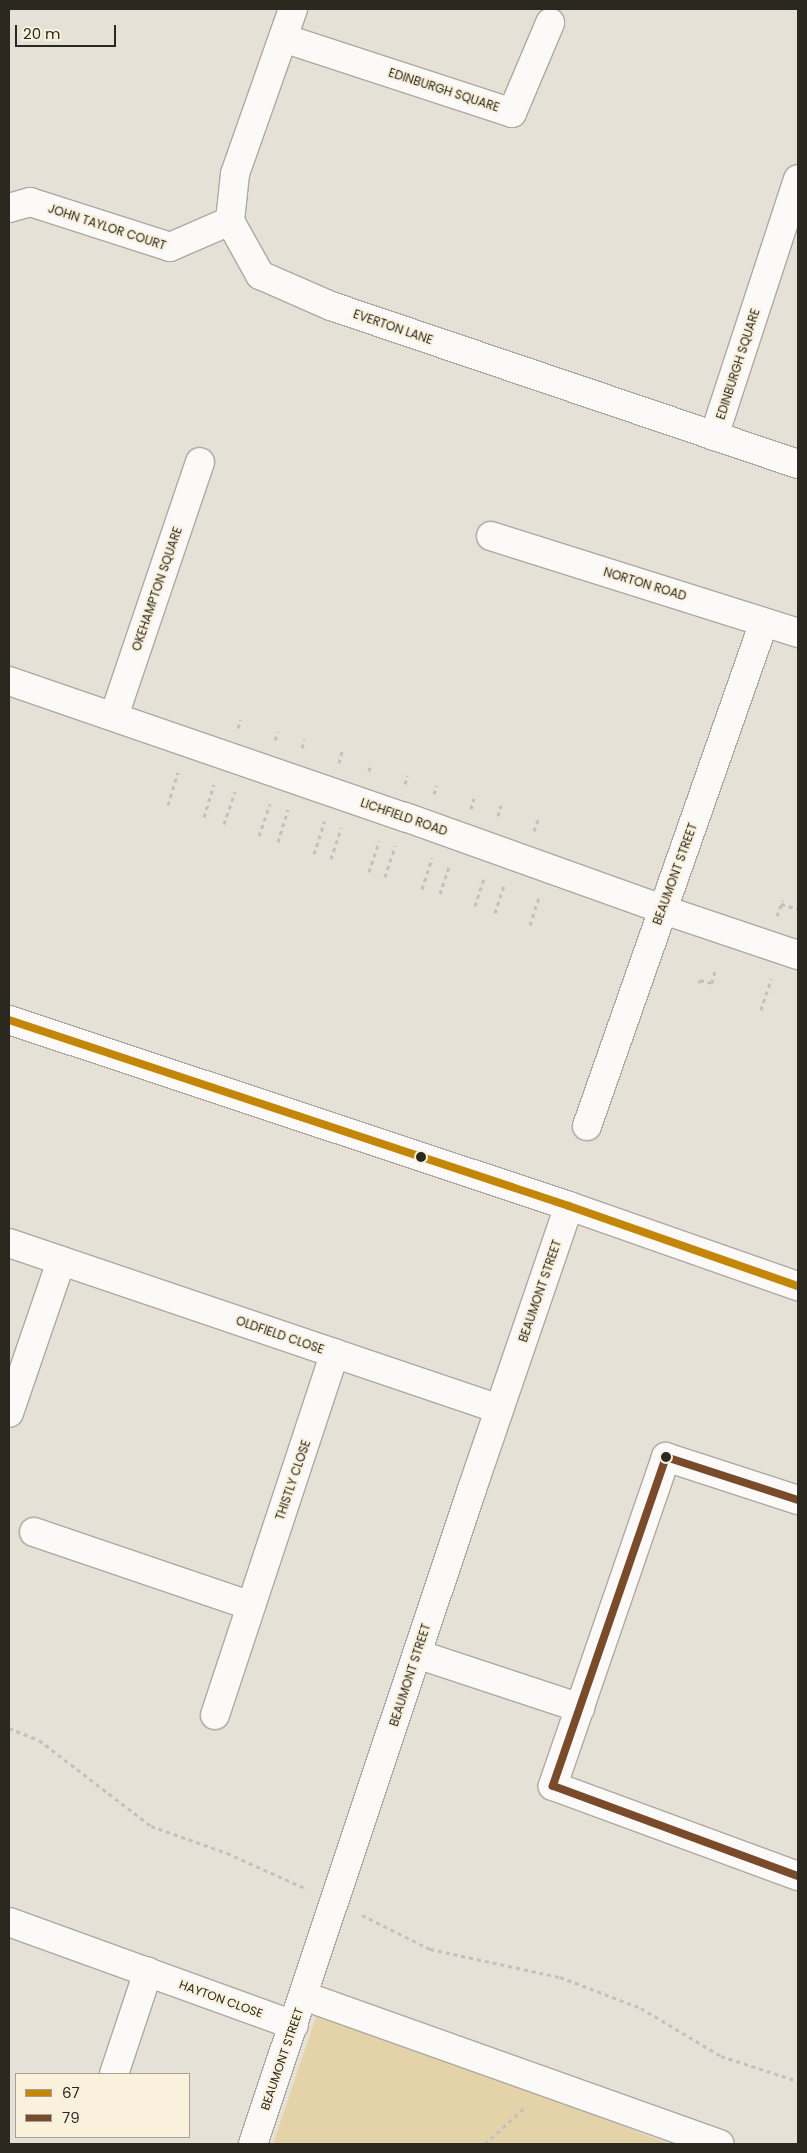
<!DOCTYPE html>
<html>
<head>
<meta charset="utf-8">
<style>
  body { margin:0 }
  #map { position:relative; width:807px; height:2153px; overflow:hidden; background:#e6e1d6; font-family:Poppins,sans-serif }
  div>[style] { position:absolute }
  .green>* { inset:0; background:#e4d2a8 }
  .path>* { height:3px; margin-top:-1.5px; transform-origin:0; background:repeating-linear-gradient(90deg,#c2c2bd 0 4px,transparent 0 8px) }
  .roads { filter:drop-shadow(1px 0 #ada9a0) drop-shadow(-1px 0 #ada9a0) drop-shadow(0 1px #ada9a0) drop-shadow(0 -1px #ada9a0) }
  .minor>* { height:28px; margin:-14px; padding:0 14px; transform-origin:14px; border-radius:14px; background:#fbfaf9 }
  .bus-1>* { height:8px; margin:-4px; padding:0 4px; transform-origin:4px; border-radius:4px; background:#c48608 }
  .bus-2>* { height:8px; margin:-4px; padding:0 4px; transform-origin:4px; border-radius:4px; background:#7a4b2a }
  .dots>* { width:14px; height:14px; translate:-50% -50%; box-sizing:border-box; border:2px solid #faf1dd; border-radius:50% }
  span { translate:-50% -50%; white-space:nowrap; text-align:center; line-height:1.15; -webkit-text-stroke:4px #faf1dd; paint-order:stroke }
  .street-label { font-size:12px; color:#2b2820 }
  .frame { position:absolute; inset:0; border:10px solid #2b2820; pointer-events:none }
  .legend { position:absolute; left:15px; top:2073px; width:175px; height:65px; box-sizing:border-box; background:#faf1dd; border:1px solid #a7a191; margin:0; padding:6px 9px; list-style:none; font-size:15px; color:#2b2820 }
  .legend li { display:flex; align-items:center; gap:10px; height:25px }
  .legend b { width:25px; border:1px solid #a7a191 }
  .scale { position:absolute; left:15px; top:25px; width:101px; height:22px; box-sizing:border-box; border:2px solid #2b2820; border-top:0; padding-left:6px; font-size:15px; line-height:18px; white-space:nowrap; color:#2b2820; -webkit-text-stroke:4px #faf1dd; paint-order:stroke }
</style>
</head>
<body>
<div id="map">
  <div class="green">
    <i style="clip-path:polygon(321px 2002px,648px 2136px,670px 2144px,273px 2144px)"></i>
  </div>
  <div class="path">
    <i style="left:238px;top:728px;width:9px;rotate:-72deg"></i>
    <i style="left:275px;top:740px;width:9px;rotate:-69deg"></i>
    <i style="left:302px;top:748px;width:9px;rotate:-72deg"></i>
    <i style="left:339px;top:763px;width:12px;rotate:-76deg"></i>
    <i style="left:369px;top:771px;width:8px;rotate:-76deg"></i>
    <i style="left:405px;top:784px;width:9px;rotate:-72deg"></i>
    <i style="left:434px;top:794px;width:9px;rotate:-72deg"></i>
    <i style="left:168px;top:805px;width:34px;rotate:-73deg"></i>
    <i style="left:471px;top:809px;width:11px;rotate:-75deg"></i>
    <i style="left:498px;top:816px;width:11px;rotate:-75deg"></i>
    <i style="left:204px;top:817px;width:34px;rotate:-73deg"></i>
    <i style="left:224px;top:824px;width:34px;rotate:-71deg"></i>
    <i style="left:534px;top:831px;width:15px;rotate:-70deg"></i>
    <i style="left:259px;top:836px;width:34px;rotate:-71deg"></i>
    <i style="left:278px;top:842px;width:34px;rotate:-73deg"></i>
    <i style="left:314px;top:854px;width:35px;rotate:-72deg"></i>
    <i style="left:331px;top:859px;width:33px;rotate:-72deg"></i>
    <i style="left:369px;top:872px;width:33px;rotate:-72deg"></i>
    <i style="left:385px;top:877px;width:33px;rotate:-72deg"></i>
    <i style="left:422px;top:889px;width:33px;rotate:-72deg"></i>
    <i style="left:440px;top:894px;width:29px;rotate:-72deg"></i>
    <i style="left:781px;top:904px;width:18px;rotate:16deg"></i>
    <i style="left:475px;top:906px;width:29px;rotate:-72deg"></i>
    <i style="left:495px;top:913px;width:29px;rotate:-72deg"></i>
    <i style="left:777px;top:916px;width:17px;rotate:-69deg"></i>
    <i style="left:530px;top:925px;width:29px;rotate:-72deg"></i>
    <i style="left:699px;top:983px;width:3px;rotate:-72deg"></i>
    <i style="left:700px;top:980px;width:12px;rotate:14deg"></i>
    <i style="left:712px;top:983px;width:16px;rotate:-76deg"></i>
    <i style="left:761px;top:1010px;width:33px;rotate:-72deg"></i>
    <i style="left:9px;top:1728px;width:32px;rotate:22deg"></i>
    <i style="left:39px;top:1740px;width:141px;rotate:37.5deg"></i>
    <i style="left:151px;top:1826px;width:81px;rotate:19.6deg"></i>
    <i style="left:227px;top:1853px;width:88px;rotate:24.2deg"></i>
    <i style="left:362px;top:1915px;width:76px;rotate:26.6deg"></i>
    <i style="left:430px;top:1949px;width:133px;rotate:12.2deg"></i>
    <i style="left:560px;top:1977px;width:87px;rotate:20.9deg"></i>
    <i style="left:641px;top:2008px;width:93px;rotate:31deg"></i>
    <i style="left:721px;top:2056px;width:81px;rotate:18deg"></i>
    <i style="left:485px;top:2144px;width:54px;rotate:-42.8deg"></i>
  </div>
  <div class="roads">
    <div class="minor">
      <i style="left:293px;top:9px;width:175px;rotate:109.4deg"></i>
      <i style="left:235px;top:174px;width:47px;rotate:96.1deg"></i>
      <i style="left:230px;top:221px;width:62px;rotate:60.9deg"></i>
      <i style="left:260px;top:275px;width:77px;rotate:23.6deg"></i>
      <i style="left:331px;top:306px;width:493px;rotate:18.7deg"></i>
      <i style="left:283px;top:38px;width:241px;rotate:18.1deg"></i>
      <i style="left:512px;top:113px;width:98px;rotate:-67.1deg"></i>
      <i style="left:9px;top:208px;width:22px;rotate:-16deg"></i>
      <i style="left:30px;top:202px;width:147px;rotate:17.8deg"></i>
      <i style="left:170px;top:247px;width:65px;rotate:-23.4deg"></i>
      <i style="left:714px;top:436px;width:270px;rotate:-71.9deg"></i>
      <i style="left:491px;top:536px;width:322px;rotate:17.5deg"></i>
      <i style="left:9px;top:681px;width:419px;rotate:19deg"></i>
      <i style="left:405px;top:817px;width:278px;rotate:19.7deg"></i>
      <i style="left:667px;top:911px;width:138px;rotate:18.6deg"></i>
      <i style="left:114px;top:716px;width:268px;rotate:-71.3deg"></i>
      <i style="left:9px;top:1020px;width:590px;rotate:18.37deg"></i>
      <i style="left:569px;top:1206px;width:243px;rotate:19.3deg"></i>
      <i style="left:587px;top:1126px;width:534px;rotate:-70.65deg"></i>
      <i style="left:9px;top:1243px;width:517px;rotate:18.72deg"></i>
      <i style="left:9px;top:1413px;width:161px;rotate:-71.1deg"></i>
      <i style="left:798px;top:1500px;width:139px;rotate:-162deg"></i>
      <i style="left:666px;top:1457px;width:348px;rotate:109deg"></i>
      <i style="left:553px;top:1786px;width:261px;rotate:20.2deg"></i>
      <i style="left:34px;top:1532px;width:229px;rotate:18.8deg"></i>
      <i style="left:417px;top:1654px;width:172px;rotate:18.3deg"></i>
      <i style="left:215px;top:1715px;width:381px;rotate:-71.7deg"></i>
      <i style="left:9px;top:1922px;width:303px;rotate:19.9deg"></i>
      <i style="left:304px;top:1996px;width:441px;rotate:19.6deg"></i>
      <i style="left:114px;top:2074px;width:108px;rotate:-71.6deg"></i>
      <i style="left:253px;top:2144px;width:691px;rotate:-71.51deg"></i>
      <i style="left:472px;top:1489px;width:299px;rotate:-71.1deg"></i>
    </div>
  </div>
  <div class="bus-1">
    <i style="left:9px;top:1020px;width:590px;rotate:18.37deg"></i>
    <i style="left:569px;top:1206px;width:243px;rotate:19.3deg"></i>
  </div>
  <div class="bus-2">
    <i style="left:798px;top:1500px;width:139px;rotate:-162deg"></i>
    <i style="left:666px;top:1457px;width:348px;rotate:109deg"></i>
    <i style="left:553px;top:1786px;width:261px;rotate:20.2deg"></i>
  </div>
  <div class="dots">
    <i style="left:421px;top:1157px;background:#2b2820"></i>
    <i style="left:666px;top:1457px;background:#2b2820"></i>
  </div>
  <div class="street-label">
    <span style="left:444px;top:90px;rotate:18deg">EDINBURGH SQUARE</span>
    <span style="left:107px;top:227px;rotate:18deg">JOHN TAYLOR COURT</span>
    <span style="left:393px;top:327px;rotate:19deg">EVERTON LANE</span>
    <span style="left:738px;top:364px;rotate:-72deg">EDINBURGH SQUARE</span>
    <span style="left:645px;top:584px;rotate:17deg">NORTON ROAD</span>
    <span style="left:157px;top:589px;rotate:-71deg">OKEHAMPTON SQUARE</span>
    <span style="left:404px;top:817px;rotate:19deg">LICHFIELD ROAD</span>
    <span style="left:675px;top:874px;rotate:-70deg">BEAUMONT STREET</span>
    <span style="left:540px;top:1291px;rotate:-71deg">BEAUMONT STREET</span>
    <span style="left:280px;top:1335px;rotate:19deg">OLDFIELD CLOSE</span>
    <span style="left:293px;top:1480px;rotate:-71deg">THISTLY CLOSE</span>
    <span style="left:410px;top:1675px;rotate:-72deg">BEAUMONT STREET</span>
    <span style="left:221px;top:1999px;rotate:20deg">HAYTON CLOSE</span>
    <span style="left:282px;top:2059px;rotate:-71deg">BEAUMONT STREET</span>
  </div>
  <div class="frame"></div>
  <ul class="legend">
  <li><b style="height:6px;background:#c48608"></b>67</li>
  <li><b style="height:6px;background:#7a4b2a"></b>79</li>
  </ul>
  <div class="scale">20 m</div>
</div>
</body>
</html>
